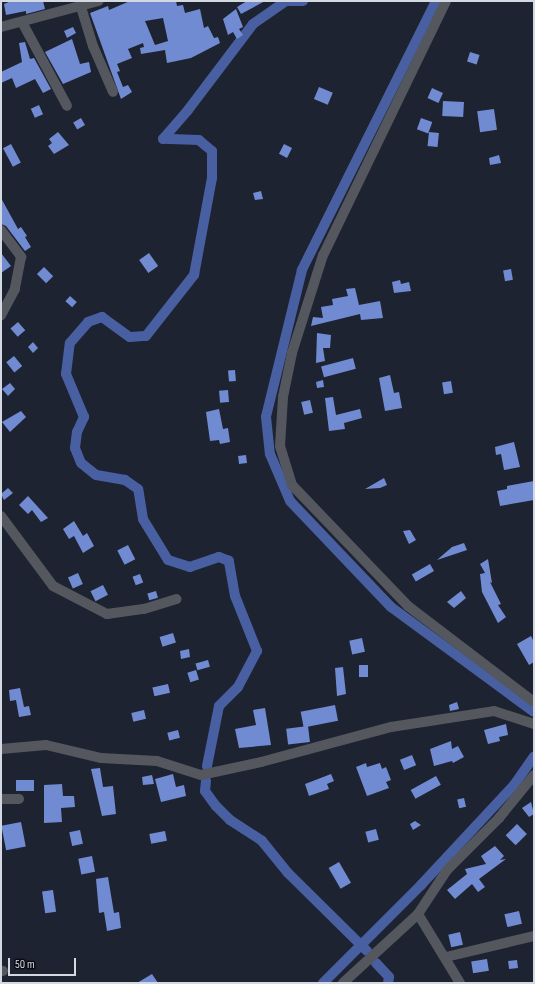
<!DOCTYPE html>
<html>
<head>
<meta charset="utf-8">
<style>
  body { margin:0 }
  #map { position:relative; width:535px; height:984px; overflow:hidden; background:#1e2331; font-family:"Sofia Sans Condensed",sans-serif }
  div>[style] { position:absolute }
  .canal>* { height:10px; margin:-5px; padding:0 5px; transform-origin:5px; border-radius:5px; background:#485fa2 }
  .building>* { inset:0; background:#718bd2; transform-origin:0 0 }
  .minor>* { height:10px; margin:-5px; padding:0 5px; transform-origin:5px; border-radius:5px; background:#54575e }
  span { translate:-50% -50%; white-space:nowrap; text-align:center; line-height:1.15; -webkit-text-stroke:4px #0a0c12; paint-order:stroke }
  .frame { position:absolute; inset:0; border:2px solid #d4d8e1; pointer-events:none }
  .scale { position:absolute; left:8px; top:958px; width:68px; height:18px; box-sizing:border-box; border:2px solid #d4d8e1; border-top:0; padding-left:5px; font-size:12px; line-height:14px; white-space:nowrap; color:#d4d8e1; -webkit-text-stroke:3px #0a0c12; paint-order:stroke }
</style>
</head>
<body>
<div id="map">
  <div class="canal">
    <i style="left:436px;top:1px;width:301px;rotate:116.5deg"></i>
    <i style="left:302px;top:270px;width:151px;rotate:103.8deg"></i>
    <i style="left:266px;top:417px;width:37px;rotate:84deg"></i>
    <i style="left:270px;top:454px;width:51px;rotate:66.9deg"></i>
    <i style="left:290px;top:501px;width:146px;rotate:46.4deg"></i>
    <i style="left:391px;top:607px;width:177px;rotate:36.3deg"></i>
    <i style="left:207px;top:766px;width:61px;rotate:-78.7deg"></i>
    <i style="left:219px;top:706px;width:27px;rotate:-45deg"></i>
    <i style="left:238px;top:687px;width:41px;rotate:-62.2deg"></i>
    <i style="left:257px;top:651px;width:59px;rotate:-111.8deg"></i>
    <i style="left:235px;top:596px;width:36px;rotate:-100deg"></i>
    <i style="left:229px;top:561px;width:11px;rotate:-158deg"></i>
    <i style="left:219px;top:557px;width:31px;rotate:161deg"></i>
    <i style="left:190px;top:567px;width:23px;rotate:-162deg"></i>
    <i style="left:168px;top:560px;width:48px;rotate:-121.4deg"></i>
    <i style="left:143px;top:519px;width:30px;rotate:-99deg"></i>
    <i style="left:138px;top:489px;width:16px;rotate:-145deg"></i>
    <i style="left:125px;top:480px;width:29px;rotate:-170deg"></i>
    <i style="left:96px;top:475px;width:19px;rotate:-141deg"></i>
    <i style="left:81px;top:463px;width:16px;rotate:-112deg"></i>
    <i style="left:75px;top:448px;width:16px;rotate:-83deg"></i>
    <i style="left:77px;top:432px;width:17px;rotate:-65deg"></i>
    <i style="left:84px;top:417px;width:47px;rotate:-112.7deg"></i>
    <i style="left:66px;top:374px;width:31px;rotate:-83deg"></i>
    <i style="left:70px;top:343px;width:28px;rotate:-49deg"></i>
    <i style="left:88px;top:322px;width:15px;rotate:-20deg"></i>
    <i style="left:102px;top:317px;width:34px;rotate:36deg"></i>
    <i style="left:130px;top:337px;width:16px;rotate:-4deg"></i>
    <i style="left:146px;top:336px;width:78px;rotate:-51.8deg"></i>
    <i style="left:194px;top:275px;width:99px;rotate:-79.5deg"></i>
    <i style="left:212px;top:178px;width:27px;rotate:-90deg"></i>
    <i style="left:212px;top:151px;width:17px;rotate:-140deg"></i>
    <i style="left:199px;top:140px;width:36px;rotate:-178deg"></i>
    <i style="left:163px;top:139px;width:38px;rotate:-49deg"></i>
    <i style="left:188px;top:110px;width:108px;rotate:-52.9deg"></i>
    <i style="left:253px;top:24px;width:40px;rotate:-34.9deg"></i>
    <i style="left:286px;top:1px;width:17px"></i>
    <i style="left:206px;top:781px;width:10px;rotate:96deg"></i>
    <i style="left:205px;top:791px;width:19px;rotate:54deg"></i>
    <i style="left:216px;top:806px;width:20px;rotate:45deg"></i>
    <i style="left:230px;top:820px;width:38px;rotate:33deg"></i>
    <i style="left:262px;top:841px;width:41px;rotate:50.9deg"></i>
    <i style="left:288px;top:873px;width:111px;rotate:44.6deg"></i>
    <i style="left:376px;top:963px;width:19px;rotate:47deg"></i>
    <i style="left:389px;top:977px;width:6px;rotate:99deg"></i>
    <i style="left:323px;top:983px;width:139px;rotate:-45deg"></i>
    <i style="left:421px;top:885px;width:137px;rotate:-47.1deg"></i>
    <i style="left:514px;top:785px;width:35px;rotate:-55deg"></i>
  </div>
  <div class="building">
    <i style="clip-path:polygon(11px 1px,43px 1px,45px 9px,26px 14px,26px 11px,6px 15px,4px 4px)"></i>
    <i style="clip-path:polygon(evenodd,130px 1px,176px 1px,177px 6px,183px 5px,185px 13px,200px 9px,204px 28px,208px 26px,214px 38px,218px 37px,220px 43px,191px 58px,167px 63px,165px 50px,141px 54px,140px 48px,144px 47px,143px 43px,128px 49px,132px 58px,117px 64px,120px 71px,117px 72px,123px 87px,128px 85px,132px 92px,121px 99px,90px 13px,108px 6px,109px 10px,130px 1px,163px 18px,168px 41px,155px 45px,145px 21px,163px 18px)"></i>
    <i style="clip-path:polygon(247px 1px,265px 1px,241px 14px,237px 7px)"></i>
    <i style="clip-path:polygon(236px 9px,243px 27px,239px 29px,243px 35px,237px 39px,233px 32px,228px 35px,223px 19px)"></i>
    <i style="clip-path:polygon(73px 27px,76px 33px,67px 38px,64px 31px)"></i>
    <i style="clip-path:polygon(72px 39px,80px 64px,89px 62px,91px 72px,63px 84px,45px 52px)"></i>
    <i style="clip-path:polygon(25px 42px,30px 59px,34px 58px,51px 89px,43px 93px,35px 79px,16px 88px,12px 78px,1px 83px,1px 72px,22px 62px,19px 43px)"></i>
    <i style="left:470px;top:52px;width:10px;height:10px;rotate:17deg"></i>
    <i style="left:319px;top:87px;width:15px;height:13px;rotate:23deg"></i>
    <i style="left:432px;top:88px;width:12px;height:11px;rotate:24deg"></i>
    <i style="left:443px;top:101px;width:21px;height:15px;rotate:3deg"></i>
    <i style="left:39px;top:105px;width:10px;height:9px;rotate:66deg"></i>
    <i style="left:494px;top:109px;width:21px;height:17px;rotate:82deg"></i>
    <i style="left:81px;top:118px;width:8px;height:9px;rotate:60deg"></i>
    <i style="left:421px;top:118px;width:12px;height:12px;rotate:20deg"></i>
    <i style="clip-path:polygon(58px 132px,69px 145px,54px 154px,48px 146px,52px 143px,49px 139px)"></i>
    <i style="left:429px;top:132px;width:10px;height:14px;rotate:6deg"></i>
    <i style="left:11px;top:144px;width:21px;height:9px;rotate:62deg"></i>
    <i style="left:284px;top:144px;width:9px;height:11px;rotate:27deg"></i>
    <i style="clip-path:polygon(499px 155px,501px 163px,490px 165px,489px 158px)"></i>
    <i style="clip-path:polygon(261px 191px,263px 199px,255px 200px,253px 193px)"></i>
    <i style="clip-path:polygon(1px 198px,18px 229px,21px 227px,27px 236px,25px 237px,31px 247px,25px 251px,6px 226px,1px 224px)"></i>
    <i style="clip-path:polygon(1px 253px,11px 266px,1px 273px)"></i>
    <i style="left:149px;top:253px;width:16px;height:12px;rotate:55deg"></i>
    <i style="left:44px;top:267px;width:13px;height:10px;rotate:45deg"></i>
    <i style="left:511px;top:269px;width:11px;height:8px;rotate:80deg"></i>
    <i style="clip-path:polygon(400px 280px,401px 284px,409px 282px,411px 291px,394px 293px,392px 282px)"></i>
    <i style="clip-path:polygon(355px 288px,359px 305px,380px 301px,383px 318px,361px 320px,360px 314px,311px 326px,313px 317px,323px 318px,321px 307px,333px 305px,332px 299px,348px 296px,346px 289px)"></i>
    <i style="left:70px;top:296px;width:9px;height:7px;rotate:41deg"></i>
    <i style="left:18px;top:322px;width:11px;height:10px;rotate:49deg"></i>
    <i style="clip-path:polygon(317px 333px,331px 335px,330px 348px,323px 348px,325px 361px,316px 363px)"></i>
    <i style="clip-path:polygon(33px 342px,38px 348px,33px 353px,28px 347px)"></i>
    <i style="left:14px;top:356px;width:13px;height:10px;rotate:51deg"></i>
    <i style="left:353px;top:358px;width:11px;height:33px;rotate:75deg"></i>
    <i style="left:235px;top:370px;width:11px;height:7px;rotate:85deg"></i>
    <i style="clip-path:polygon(390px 375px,394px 393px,399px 392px,402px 408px,385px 411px,379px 378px)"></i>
    <i style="clip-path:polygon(323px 380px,324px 387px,317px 388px,316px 382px)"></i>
    <i style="left:451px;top:381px;width:12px;height:9px;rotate:81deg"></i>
    <i style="clip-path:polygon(10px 383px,15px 389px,8px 396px,2px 389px)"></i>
    <i style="left:228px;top:390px;width:12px;height:9px;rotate:85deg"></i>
    <i style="clip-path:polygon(333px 397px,336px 415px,360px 409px,362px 418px,344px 423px,345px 429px,329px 431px,325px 398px)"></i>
    <i style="left:310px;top:400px;width:13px;height:9px;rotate:77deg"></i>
    <i style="clip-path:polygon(219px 409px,223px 429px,228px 428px,230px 442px,220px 444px,219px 440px,210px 441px,206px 412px)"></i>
    <i style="clip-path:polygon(21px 411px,26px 417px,10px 432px,2px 422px)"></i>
    <i style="clip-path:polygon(514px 442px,520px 467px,504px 470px,501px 454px,496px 455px,495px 447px)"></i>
    <i style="left:246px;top:455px;width:8px;height:8px;rotate:83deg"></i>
    <i style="clip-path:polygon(384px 478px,387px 485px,380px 488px,365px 489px)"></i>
    <i style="clip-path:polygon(534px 481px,534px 500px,500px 506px,497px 491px,507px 489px,507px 486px)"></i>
    <i style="clip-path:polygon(8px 488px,13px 493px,4px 500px,1px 494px)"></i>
    <i style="clip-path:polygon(28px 496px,48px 518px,41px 522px,32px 510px,28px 514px,19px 505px)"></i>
    <i style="clip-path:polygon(74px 521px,83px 536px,87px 533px,94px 546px,83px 553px,74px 536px,69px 539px,63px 529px)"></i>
    <i style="clip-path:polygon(410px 530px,416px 540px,409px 544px,403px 531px)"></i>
    <i style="clip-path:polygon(464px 543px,467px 550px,437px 560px,452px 547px)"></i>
    <i style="left:128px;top:545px;width:16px;height:12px;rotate:63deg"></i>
    <i style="clip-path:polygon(488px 559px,492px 583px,490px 582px,501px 604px,498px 605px,506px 617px,498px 623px,482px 592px,480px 574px,485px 573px,480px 564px)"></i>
    <i style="left:430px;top:564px;width:8px;height:21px;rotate:60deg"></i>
    <i style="left:78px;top:573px;width:12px;height:11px;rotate:66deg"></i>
    <i style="left:140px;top:574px;width:9px;height:8px;rotate:69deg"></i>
    <i style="left:103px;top:585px;width:11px;height:14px;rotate:63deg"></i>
    <i style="left:156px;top:591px;width:7px;height:9px;rotate:74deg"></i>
    <i style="clip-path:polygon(461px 591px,466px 598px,454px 608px,447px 602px)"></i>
    <i style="left:173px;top:633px;width:10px;height:14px;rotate:73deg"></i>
    <i style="clip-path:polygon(531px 636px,534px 642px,534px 662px,529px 665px,517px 644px)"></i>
    <i style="left:362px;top:638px;width:14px;height:13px;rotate:78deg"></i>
    <i style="clip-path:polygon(189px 649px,190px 657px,181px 659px,180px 651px)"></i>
    <i style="left:208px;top:660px;width:7px;height:13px;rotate:74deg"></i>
    <i style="left:359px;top:665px;width:9px;height:12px"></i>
    <i style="clip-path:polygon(343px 667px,346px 694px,337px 696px,335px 668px)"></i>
    <i style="left:196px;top:670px;width:10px;height:9px;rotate:73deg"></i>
    <i style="left:168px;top:684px;width:9px;height:16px;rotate:77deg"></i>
    <i style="clip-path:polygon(20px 688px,24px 707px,29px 706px,31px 715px,19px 717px,16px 700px,10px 701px,9px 690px)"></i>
    <i style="clip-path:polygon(457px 702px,459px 709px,450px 711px,449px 705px)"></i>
    <i style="left:335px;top:705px;width:16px;height:35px;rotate:79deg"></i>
    <i style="clip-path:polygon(265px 708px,271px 745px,239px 748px,235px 729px,256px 725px,253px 710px)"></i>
    <i style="left:144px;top:710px;width:9px;height:13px;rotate:77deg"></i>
    <i style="clip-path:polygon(506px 724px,508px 735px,499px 737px,500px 741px,488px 744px,484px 730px)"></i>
    <i style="left:308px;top:726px;width:16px;height:22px;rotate:83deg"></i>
    <i style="left:178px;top:730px;width:8px;height:11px;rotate:76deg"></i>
    <i style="clip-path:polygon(451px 741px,452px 749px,458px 746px,464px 757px,453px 763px,452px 761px,434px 766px,430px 749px)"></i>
    <i style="left:412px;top:755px;width:11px;height:13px;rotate:68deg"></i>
    <i style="clip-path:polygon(366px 763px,367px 767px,380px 763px,382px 769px,386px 767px,391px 780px,386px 782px,389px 788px,367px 796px,356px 767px)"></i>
    <i style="clip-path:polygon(100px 768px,103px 787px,113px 786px,116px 814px,102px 816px,91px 769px)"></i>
    <i style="clip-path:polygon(173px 774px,176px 787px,184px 785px,186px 796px,161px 802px,155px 779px)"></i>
    <i style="clip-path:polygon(331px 774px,334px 781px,327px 784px,329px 789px,309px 796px,305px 784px)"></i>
    <i style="clip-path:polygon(152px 775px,154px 784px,143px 785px,142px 777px)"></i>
    <i style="left:436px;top:776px;width:10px;height:29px;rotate:61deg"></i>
    <i style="left:34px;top:780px;width:11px;height:18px;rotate:90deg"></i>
    <i style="clip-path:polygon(62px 784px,63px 796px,74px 796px,75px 807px,61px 808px,62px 822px,44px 823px,44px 785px)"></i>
    <i style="left:464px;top:798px;width:9px;height:7px;rotate:77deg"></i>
    <i style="clip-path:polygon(531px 802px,534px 814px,529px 817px,522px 808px)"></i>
    <i style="clip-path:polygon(415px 821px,421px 825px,413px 830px,410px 824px)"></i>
    <i style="left:21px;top:822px;width:25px;height:20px;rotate:79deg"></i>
    <i style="left:517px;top:824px;width:14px;height:16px;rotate:45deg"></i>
    <i style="left:376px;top:829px;width:11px;height:11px;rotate:75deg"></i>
    <i style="left:80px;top:830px;width:14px;height:11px;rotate:78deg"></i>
    <i style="left:165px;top:831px;width:10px;height:16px;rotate:79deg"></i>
    <i style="clip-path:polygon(495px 846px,504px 856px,500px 860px,506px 859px,479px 879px,485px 887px,478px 892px,472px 884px,455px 899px,447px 890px,467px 874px,465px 869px,486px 864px,481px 856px)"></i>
    <i style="left:92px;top:856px;width:16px;height:14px;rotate:79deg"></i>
    <i style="left:339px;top:862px;width:24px;height:12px;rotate:60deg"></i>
    <i style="clip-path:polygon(108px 877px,114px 913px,119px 912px,121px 928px,107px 931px,104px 912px,99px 913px,96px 879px)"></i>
    <i style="left:53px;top:890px;width:22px;height:11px;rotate:82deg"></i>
    <i style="left:519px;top:911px;width:13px;height:15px;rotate:77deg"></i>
    <i style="left:460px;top:932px;width:13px;height:12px;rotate:77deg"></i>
    <i style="left:487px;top:959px;width:12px;height:16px;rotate:81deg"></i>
    <i style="left:517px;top:960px;width:8px;height:9px;rotate:83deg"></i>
    <i style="clip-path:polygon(152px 974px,158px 983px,137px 983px)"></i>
  </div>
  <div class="minor">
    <i style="left:446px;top:1px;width:282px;rotate:115.8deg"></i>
    <i style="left:323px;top:255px;width:103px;rotate:107.6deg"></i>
    <i style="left:292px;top:353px;width:45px;rotate:101.6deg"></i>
    <i style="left:283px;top:397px;width:49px;rotate:93.5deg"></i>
    <i style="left:280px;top:446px;width:41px;rotate:72.9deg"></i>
    <i style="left:292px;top:485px;width:168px;rotate:46.2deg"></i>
    <i style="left:408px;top:606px;width:158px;rotate:37.3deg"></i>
    <i style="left:81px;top:7px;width:41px;rotate:72.9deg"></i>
    <i style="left:93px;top:46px;width:50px;rotate:66.5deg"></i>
    <i style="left:22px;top:22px;width:95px;rotate:61.8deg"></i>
    <i style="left:1px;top:27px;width:101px;rotate:-14.9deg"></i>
    <i style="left:1px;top:230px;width:34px;rotate:53deg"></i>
    <i style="left:21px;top:257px;width:33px;rotate:101deg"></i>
    <i style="left:15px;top:289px;width:30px;rotate:118deg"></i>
    <i style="left:1px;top:516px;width:87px;rotate:53.4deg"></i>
    <i style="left:53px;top:586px;width:61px;rotate:27.4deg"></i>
    <i style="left:107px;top:614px;width:37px;rotate:-8deg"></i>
    <i style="left:144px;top:609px;width:34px;rotate:-17deg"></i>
    <i style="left:1px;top:749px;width:45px;rotate:-5.1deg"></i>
    <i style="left:46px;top:745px;width:57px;rotate:13.3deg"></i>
    <i style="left:101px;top:758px;width:56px;rotate:3.1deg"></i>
    <i style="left:157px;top:761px;width:46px;rotate:17.7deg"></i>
    <i style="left:201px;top:775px;width:61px;rotate:-12.2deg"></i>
    <i style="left:261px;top:762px;width:135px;rotate:-15.1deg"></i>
    <i style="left:391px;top:727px;width:104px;rotate:-8.8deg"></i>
    <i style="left:494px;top:711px;width:42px;rotate:18deg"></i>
    <i style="left:1px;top:799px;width:18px"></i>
    <i style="left:418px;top:914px;width:81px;rotate:58.7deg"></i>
    <i style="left:446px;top:957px;width:90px;rotate:-13.4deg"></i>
    <i style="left:1px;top:971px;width:2px"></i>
    <i style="left:343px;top:983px;width:102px;rotate:-42.6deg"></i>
    <i style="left:418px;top:914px;width:53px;rotate:-56.6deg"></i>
    <i style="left:447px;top:870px;width:74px;rotate:-45deg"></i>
    <i style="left:499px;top:818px;width:55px;rotate:-50.9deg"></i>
  </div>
  <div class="frame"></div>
  <div class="scale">50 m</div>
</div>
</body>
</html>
